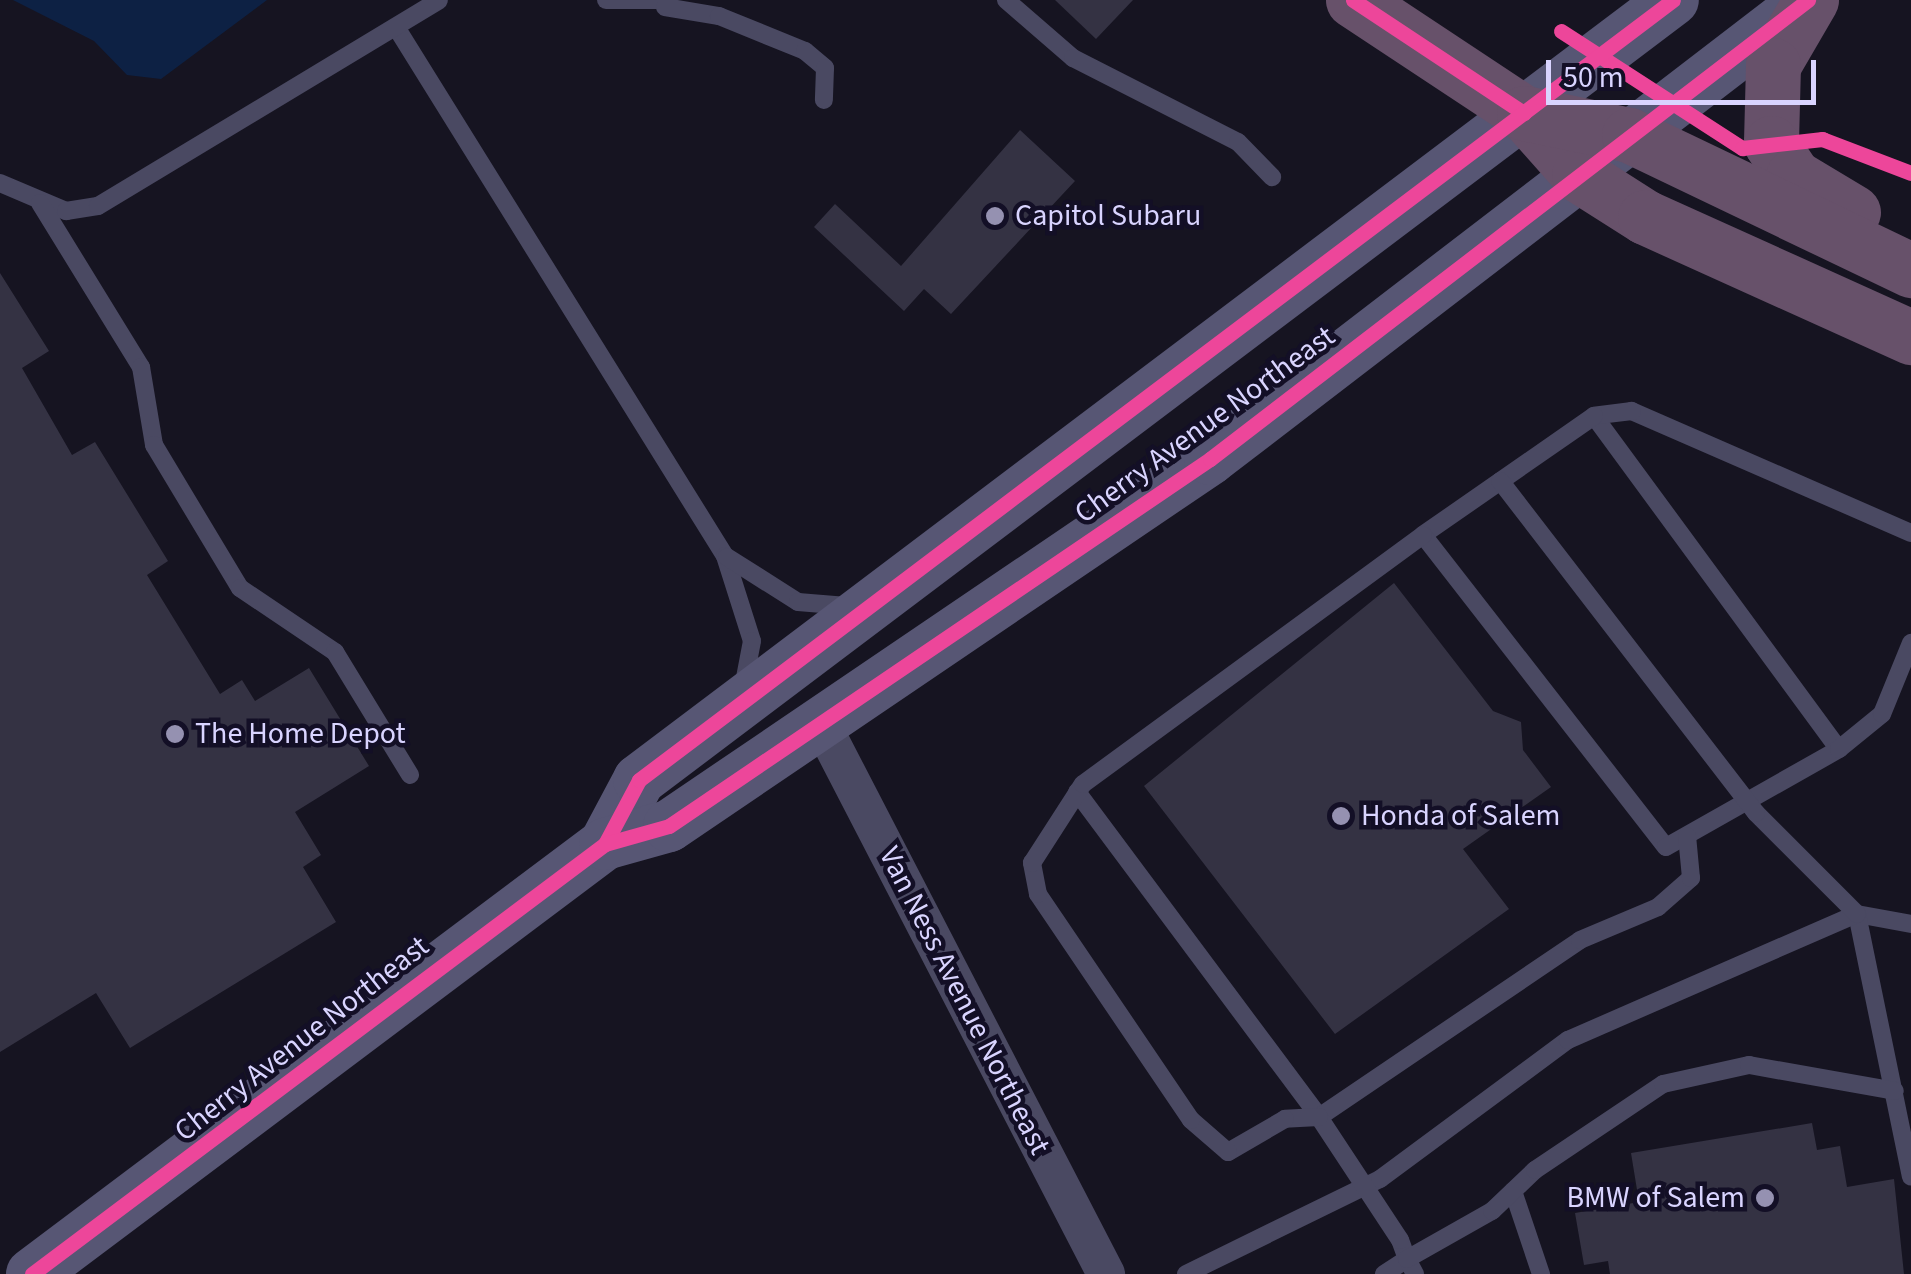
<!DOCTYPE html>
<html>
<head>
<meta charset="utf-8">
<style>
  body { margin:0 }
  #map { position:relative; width:1911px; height:1274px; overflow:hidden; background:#161421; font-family:"Source Sans 3",sans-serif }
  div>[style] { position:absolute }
  .water>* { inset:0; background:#0d2144 }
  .building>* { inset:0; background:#343243 }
  .lane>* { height:18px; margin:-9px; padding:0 9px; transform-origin:9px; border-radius:9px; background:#4a4962 }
  .street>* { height:38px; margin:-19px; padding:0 19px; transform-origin:19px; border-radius:19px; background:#4a4962 }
  .secondary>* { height:52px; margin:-26px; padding:0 26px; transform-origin:26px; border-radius:26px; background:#575674 }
  .highway>* { height:55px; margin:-27.5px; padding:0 27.5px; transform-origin:27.5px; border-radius:27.5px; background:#67516a }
  .cycleway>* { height:15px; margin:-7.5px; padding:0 7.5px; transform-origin:7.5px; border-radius:7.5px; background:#ed469a }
  .dots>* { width:28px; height:28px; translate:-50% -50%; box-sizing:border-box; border:5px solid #130f26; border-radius:50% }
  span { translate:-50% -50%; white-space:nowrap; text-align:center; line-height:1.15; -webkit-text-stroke:9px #130f26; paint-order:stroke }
  .poi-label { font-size:30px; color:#d9d4ff }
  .left { translate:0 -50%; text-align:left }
  .right { translate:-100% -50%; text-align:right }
  .street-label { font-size:30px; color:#d9d4ff }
  .scale { position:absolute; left:1546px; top:60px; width:270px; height:45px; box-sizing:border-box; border:5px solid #d9d4ff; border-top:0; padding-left:12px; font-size:30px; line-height:35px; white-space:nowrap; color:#d9d4ff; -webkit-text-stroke:8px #130f26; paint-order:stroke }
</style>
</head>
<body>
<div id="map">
  <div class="water">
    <i style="clip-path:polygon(13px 0,267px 0,161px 79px,127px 75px,94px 41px)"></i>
  </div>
  <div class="building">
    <i style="clip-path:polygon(1055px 0,1133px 0,1096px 39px)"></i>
    <i style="clip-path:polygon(1020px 130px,1075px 181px,951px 314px,924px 289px,904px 311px,814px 227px,835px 204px,901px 266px)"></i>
    <i style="clip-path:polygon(0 273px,49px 351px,22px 368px,72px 455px,95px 442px,168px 561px,147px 575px,220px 694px,242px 680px,255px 701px,309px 668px,369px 766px,295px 812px,321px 855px,303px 867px,336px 922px,130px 1048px,96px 993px,0 1052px)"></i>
    <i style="clip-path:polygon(1394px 583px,1493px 711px,1521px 722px,1523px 750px,1551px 787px,1463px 849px,1509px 909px,1335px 1034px,1144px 786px)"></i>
    <i style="clip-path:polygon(1812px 1123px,1817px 1150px,1840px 1146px,1847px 1187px,1894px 1179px,1904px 1274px,1610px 1274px,1608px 1261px,1584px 1265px,1575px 1213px,1639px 1202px,1631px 1153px)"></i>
  </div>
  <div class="lane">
    <i style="left:606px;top:0;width:60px"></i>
    <i style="left:1006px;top:0;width:89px;rotate:40.9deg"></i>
    <i style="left:1073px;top:58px;width:185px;rotate:27deg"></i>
    <i style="left:1238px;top:142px;width:49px;rotate:45.8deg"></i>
    <i style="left:665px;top:7px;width:55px;rotate:9.5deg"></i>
    <i style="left:719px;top:16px;width:93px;rotate:22.1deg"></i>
    <i style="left:805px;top:51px;width:26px;rotate:40deg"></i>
    <i style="left:825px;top:68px;width:32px;rotate:92deg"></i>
    <i style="left:396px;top:27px;width:623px;rotate:58.12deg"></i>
    <i style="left:725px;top:556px;width:89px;rotate:72.4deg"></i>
    <i style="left:752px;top:641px;width:43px;rotate:100.8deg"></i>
    <i style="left:0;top:183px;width:72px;rotate:23deg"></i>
    <i style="left:66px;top:211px;width:32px;rotate:-9deg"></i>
    <i style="left:98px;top:206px;width:398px;rotate:-31.1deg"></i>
    <i style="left:40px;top:203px;width:193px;rotate:58.4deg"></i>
    <i style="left:141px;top:367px;width:79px;rotate:80.5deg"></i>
    <i style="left:154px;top:445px;width:167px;rotate:59deg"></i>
    <i style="left:240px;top:588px;width:115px;rotate:34deg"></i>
    <i style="left:335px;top:652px;width:144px;rotate:58.6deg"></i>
    <i style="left:1594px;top:416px;width:413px;rotate:53.7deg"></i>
    <i style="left:1911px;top:533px;width:305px;rotate:-156.4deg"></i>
    <i style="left:1632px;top:411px;width:38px;rotate:173deg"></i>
    <i style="left:1594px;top:416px;width:208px;rotate:145.2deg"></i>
    <i style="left:1423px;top:535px;width:395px;rotate:52.1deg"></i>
    <i style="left:1666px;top:847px;width:199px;rotate:-29.5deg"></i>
    <i style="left:1839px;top:749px;width:55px;rotate:-39.1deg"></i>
    <i style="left:1882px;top:714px;width:77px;rotate:-67.8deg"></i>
    <i style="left:727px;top:557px;width:84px;rotate:32.4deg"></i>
    <i style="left:798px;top:602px;width:49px;rotate:4.7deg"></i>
    <i style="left:1077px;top:792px;width:405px;rotate:53.3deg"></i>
    <i style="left:1319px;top:1117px;width:315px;rotate:-34.1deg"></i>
    <i style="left:1580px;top:940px;width:85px;rotate:-22.9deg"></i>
    <i style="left:1658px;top:907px;width:44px;rotate:-41.3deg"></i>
    <i style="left:1691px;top:878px;width:42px;rotate:-95.4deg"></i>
    <i style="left:1911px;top:924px;width:55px;rotate:-169.5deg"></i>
    <i style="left:1857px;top:914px;width:268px;rotate:78.4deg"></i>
    <i style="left:1513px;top:1191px;width:88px;rotate:71.4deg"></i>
    <i style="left:1186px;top:1274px;width:216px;rotate:-26.1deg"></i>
    <i style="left:1380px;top:1179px;width:234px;rotate:-36.5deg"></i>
    <i style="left:1568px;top:1040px;width:315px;rotate:-23.6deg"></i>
    <i style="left:1857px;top:914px;width:143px;rotate:-135deg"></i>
    <i style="left:1756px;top:813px;width:419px;rotate:-127.6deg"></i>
    <i style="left:1384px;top:1274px;width:27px;rotate:-33deg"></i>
    <i style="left:1407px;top:1259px;width:20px;rotate:-110deg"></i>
    <i style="left:1400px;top:1240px;width:147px;rotate:-123.4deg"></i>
    <i style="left:1319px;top:1117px;width:34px;rotate:177deg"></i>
    <i style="left:1285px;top:1119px;width:66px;rotate:149.9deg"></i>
    <i style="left:1228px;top:1152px;width:49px;rotate:-139.1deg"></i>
    <i style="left:1191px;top:1120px;width:273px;rotate:-124.1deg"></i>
    <i style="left:1038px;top:894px;width:32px;rotate:-101deg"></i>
    <i style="left:1032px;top:863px;width:94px;rotate:-57.2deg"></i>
    <i style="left:1083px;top:784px;width:421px;rotate:-36.2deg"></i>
    <i style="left:1415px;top:1274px;width:17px;rotate:-118deg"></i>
    <i style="left:1407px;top:1259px;width:98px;rotate:-29.5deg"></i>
    <i style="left:1492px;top:1211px;width:59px;rotate:-43.6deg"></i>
    <i style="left:1535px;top:1170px;width:154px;rotate:-33.9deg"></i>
    <i style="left:1663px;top:1084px;width:88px;rotate:-12.5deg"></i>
    <i style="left:1749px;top:1065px;width:148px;rotate:10.1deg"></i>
  </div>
  <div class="street">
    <i style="left:823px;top:727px;width:616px;rotate:62.64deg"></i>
  </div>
  <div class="secondary">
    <i style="left:605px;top:844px;width:72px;rotate:-62deg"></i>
    <i style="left:639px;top:780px;width:1295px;rotate:-37.03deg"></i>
    <i style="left:32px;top:1274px;width:716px;rotate:-36.89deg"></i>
    <i style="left:605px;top:844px;width:66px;rotate:-15.7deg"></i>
    <i style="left:669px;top:826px;width:654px;rotate:-34.15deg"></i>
    <i style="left:1210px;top:459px;width:754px;rotate:-37.51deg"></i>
  </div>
  <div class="highway">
    <i style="left:1353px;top:0;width:205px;rotate:33.5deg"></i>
    <i style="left:1524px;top:113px;width:83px;rotate:48.4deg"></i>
    <i style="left:1579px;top:175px;width:78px;rotate:32.5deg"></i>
    <i style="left:1645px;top:217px;width:292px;rotate:24.3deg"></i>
    <i style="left:1811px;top:0;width:75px;rotate:120.3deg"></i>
    <i style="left:1773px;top:65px;width:78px;rotate:91.5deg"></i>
    <i style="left:1771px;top:143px;width:40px;rotate:56deg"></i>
    <i style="left:1793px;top:176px;width:70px;rotate:31deg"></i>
    <i style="left:1524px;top:113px;width:107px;rotate:11.8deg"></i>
    <i style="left:1629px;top:135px;width:313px;rotate:25.6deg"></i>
  </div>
  <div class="cycleway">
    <i style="left:1353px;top:0;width:205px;rotate:33.5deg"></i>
    <i style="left:1561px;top:31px;width:216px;rotate:32.9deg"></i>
    <i style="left:1742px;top:148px;width:81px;rotate:-6.4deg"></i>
    <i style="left:1822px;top:139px;width:95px;rotate:20.9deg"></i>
    <i style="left:605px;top:844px;width:72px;rotate:-62deg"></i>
    <i style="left:639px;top:780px;width:1295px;rotate:-37.03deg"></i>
    <i style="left:32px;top:1274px;width:716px;rotate:-36.89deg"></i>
    <i style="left:605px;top:844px;width:66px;rotate:-15.7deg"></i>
    <i style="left:669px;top:826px;width:654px;rotate:-34.15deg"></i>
    <i style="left:1210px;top:459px;width:754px;rotate:-37.51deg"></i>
  </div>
  <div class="dots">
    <i style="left:995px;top:216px;background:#9591b1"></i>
    <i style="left:175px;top:734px;background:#9591b1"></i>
    <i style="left:1341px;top:816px;background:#9591b1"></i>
    <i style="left:1765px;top:1198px;background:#9591b1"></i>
  </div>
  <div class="poi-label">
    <span class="left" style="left:1015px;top:216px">Capitol Subaru</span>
    <span class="left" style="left:195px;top:734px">The Home Depot</span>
    <span class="left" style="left:1361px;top:816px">Honda of Salem</span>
    <span class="right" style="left:1745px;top:1198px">BMW of Salem</span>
  </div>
  <div class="street-label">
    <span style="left:1205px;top:425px;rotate:-36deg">Cherry Avenue Northeast</span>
    <span style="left:964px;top:1001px;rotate:63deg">Van Ness Avenue Northeast</span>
    <span style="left:302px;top:1039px;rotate:-38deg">Cherry Avenue Northeast</span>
  </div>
  <div class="scale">50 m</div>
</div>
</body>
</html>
